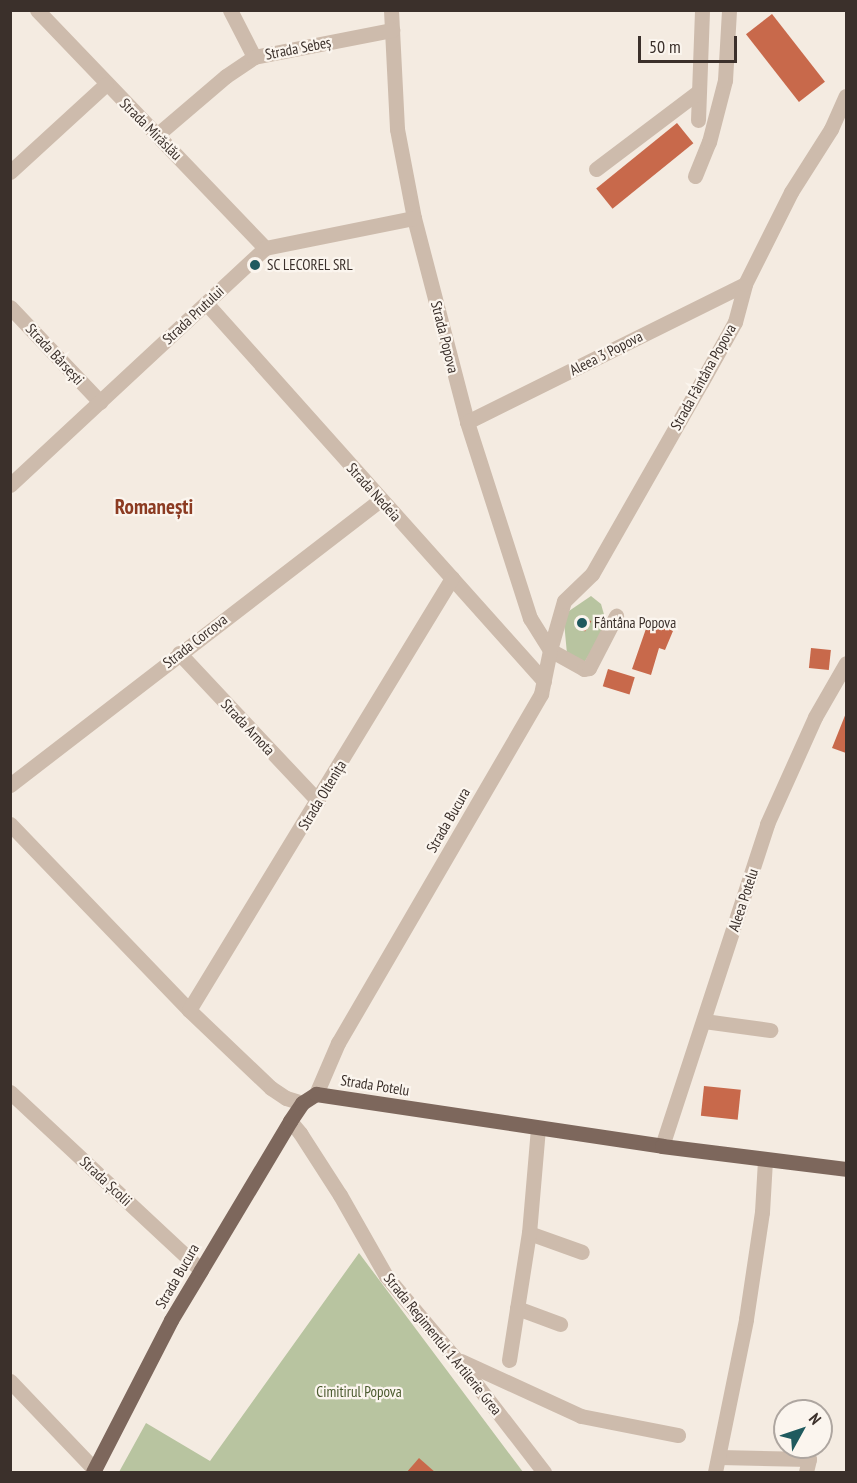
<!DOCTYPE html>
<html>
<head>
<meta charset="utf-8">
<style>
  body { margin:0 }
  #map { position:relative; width:857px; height:1483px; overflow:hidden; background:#f4ebe1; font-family:"PT Sans Narrow",sans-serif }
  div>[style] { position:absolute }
  .green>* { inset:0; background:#b8c4a0 }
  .building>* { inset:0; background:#c8694b; transform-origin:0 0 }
  .minor>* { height:15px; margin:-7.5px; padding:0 7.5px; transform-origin:7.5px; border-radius:7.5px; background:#cdbbac }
  .major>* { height:15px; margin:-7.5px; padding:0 7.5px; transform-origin:7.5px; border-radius:7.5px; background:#7d675c }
  .dots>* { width:16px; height:16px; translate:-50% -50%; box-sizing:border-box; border:3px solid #fbf5ee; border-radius:50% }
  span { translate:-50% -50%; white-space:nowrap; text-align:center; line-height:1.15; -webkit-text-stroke:4.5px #fbf5ee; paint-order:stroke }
  .street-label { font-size:15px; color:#3b302b }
  .poi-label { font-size:15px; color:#3b302b }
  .left { translate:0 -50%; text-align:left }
  .park-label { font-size:15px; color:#4a5a2e }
  .district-label { font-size:21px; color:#8c3b22; font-weight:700 }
  .frame { position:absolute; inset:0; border:12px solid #3b302b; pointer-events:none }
  .north { position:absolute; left:773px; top:1399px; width:60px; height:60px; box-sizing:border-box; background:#fbf5ee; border:2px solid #aea6a0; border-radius:50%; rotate:50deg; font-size:16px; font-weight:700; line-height:24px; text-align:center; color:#3b302b }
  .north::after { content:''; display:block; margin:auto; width:21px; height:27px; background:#1f5a5e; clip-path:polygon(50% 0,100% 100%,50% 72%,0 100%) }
  .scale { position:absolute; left:638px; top:36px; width:99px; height:27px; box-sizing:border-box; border:3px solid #3b302b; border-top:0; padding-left:8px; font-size:18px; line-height:21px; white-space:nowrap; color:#3b302b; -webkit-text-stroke:4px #fbf5ee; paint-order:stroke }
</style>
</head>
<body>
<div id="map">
  <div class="green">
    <i style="clip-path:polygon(591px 596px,601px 604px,607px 625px,584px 663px,567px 654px,564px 622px,569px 611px)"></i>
    <i style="clip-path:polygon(359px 1253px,523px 1472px,119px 1472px,146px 1423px,210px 1461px)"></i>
  </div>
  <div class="building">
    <i style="left:772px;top:14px;width:86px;height:33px;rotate:52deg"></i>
    <i style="left:677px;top:123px;width:26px;height:104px;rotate:51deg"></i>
    <i style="left:581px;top:615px;width:12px;height:12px;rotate:31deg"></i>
    <i style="clip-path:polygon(649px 620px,673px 631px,665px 650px,659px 648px,651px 675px,632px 669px)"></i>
    <i style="left:811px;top:648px;width:20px;height:20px;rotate:6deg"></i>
    <i style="left:608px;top:669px;width:28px;height:18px;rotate:17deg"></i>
    <i style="clip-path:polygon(846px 713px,846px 753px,832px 748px)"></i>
    <i style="left:704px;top:1086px;width:37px;height:30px;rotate:6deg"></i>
    <i style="clip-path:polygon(419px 1458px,436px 1473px,406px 1473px)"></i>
  </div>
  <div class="minor">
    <i style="left:37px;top:10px;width:330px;rotate:46.2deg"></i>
    <i style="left:230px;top:10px;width:53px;rotate:62.9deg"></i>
    <i style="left:391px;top:10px;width:119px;rotate:87.1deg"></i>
    <i style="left:397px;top:129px;width:91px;rotate:79.2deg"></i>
    <i style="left:414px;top:218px;width:211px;rotate:75.4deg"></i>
    <i style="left:467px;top:422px;width:206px;rotate:72.2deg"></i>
    <i style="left:530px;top:618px;width:38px;rotate:58deg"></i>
    <i style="left:698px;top:120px;width:110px;rotate:-87.9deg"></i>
    <i style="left:158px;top:134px;width:89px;rotate:-40.5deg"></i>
    <i style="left:226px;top:76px;width:34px;rotate:-34deg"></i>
    <i style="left:254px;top:57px;width:141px;rotate:-11.1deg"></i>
    <i style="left:596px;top:169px;width:129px;rotate:-37.1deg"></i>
    <i style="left:10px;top:172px;width:130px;rotate:-42.5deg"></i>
    <i style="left:695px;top:176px;width:37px;rotate:-68deg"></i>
    <i style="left:709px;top:142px;width:64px;rotate:-75.5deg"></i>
    <i style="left:725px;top:80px;width:70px;rotate:-86.7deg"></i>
    <i style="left:206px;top:303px;width:507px;rotate:48.2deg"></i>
    <i style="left:10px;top:307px;width:131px;rotate:46.5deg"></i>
    <i style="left:467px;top:422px;width:310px;rotate:-26.4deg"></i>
    <i style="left:10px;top:485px;width:348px;rotate:-42.9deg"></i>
    <i style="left:265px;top:248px;width:152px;rotate:-11.4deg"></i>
    <i style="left:550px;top:650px;width:39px;rotate:29deg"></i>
    <i style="left:584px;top:669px;width:5px;rotate:-11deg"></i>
    <i style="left:589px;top:668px;width:59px;rotate:-62.6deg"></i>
    <i style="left:179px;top:653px;width:203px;rotate:46.8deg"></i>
    <i style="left:10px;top:785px;width:468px;rotate:-37.6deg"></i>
    <i style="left:10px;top:824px;width:258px;rotate:46.1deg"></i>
    <i style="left:189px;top:1010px;width:113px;rotate:43.6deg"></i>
    <i style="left:271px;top:1088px;width:18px;rotate:34deg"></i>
    <i style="left:286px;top:1098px;width:17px;rotate:17deg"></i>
    <i style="left:189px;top:1010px;width:506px;rotate:-58.67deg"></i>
    <i style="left:704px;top:1021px;width:67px;rotate:7.8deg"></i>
    <i style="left:10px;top:1092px;width:261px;rotate:43deg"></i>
    <i style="left:316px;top:1094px;width:56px;rotate:-66.7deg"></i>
    <i style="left:338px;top:1043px;width:404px;rotate:-59.8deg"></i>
    <i style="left:541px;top:694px;width:45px;rotate:-78.4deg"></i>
    <i style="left:550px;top:650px;width:51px;rotate:-74.1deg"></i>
    <i style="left:564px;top:601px;width:39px;rotate:-44deg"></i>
    <i style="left:592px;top:574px;width:220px;rotate:-60.3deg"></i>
    <i style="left:701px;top:383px;width:70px;rotate:-60.9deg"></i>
    <i style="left:735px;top:322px;width:39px;rotate:-75deg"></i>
    <i style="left:745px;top:284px;width:103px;rotate:-63.4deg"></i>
    <i style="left:791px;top:192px;width:75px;rotate:-57.6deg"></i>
    <i style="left:831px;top:129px;width:36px;rotate:-66deg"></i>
    <i style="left:290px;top:1121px;width:16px;rotate:50deg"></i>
    <i style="left:300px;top:1133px;width:74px;rotate:57.2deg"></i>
    <i style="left:340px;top:1195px;width:93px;rotate:60.4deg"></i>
    <i style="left:386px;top:1276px;width:129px;rotate:50deg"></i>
    <i style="left:469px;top:1375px;width:123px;rotate:52.3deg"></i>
    <i style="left:662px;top:1146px;width:339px;rotate:-71.9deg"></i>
    <i style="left:767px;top:824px;width:117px;rotate:-65.8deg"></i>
    <i style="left:815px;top:717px;width:62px;rotate:-60.1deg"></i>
    <i style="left:529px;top:1233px;width:56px;rotate:19.7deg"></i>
    <i style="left:517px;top:1308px;width:46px;rotate:20.4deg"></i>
    <i style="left:509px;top:1360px;width:129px;rotate:-81.1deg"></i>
    <i style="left:529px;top:1233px;width:105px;rotate:-85.1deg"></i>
    <i style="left:461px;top:1361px;width:132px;rotate:24.6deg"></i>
    <i style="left:581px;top:1416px;width:99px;rotate:11.1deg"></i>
    <i style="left:10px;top:1381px;width:122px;rotate:46.3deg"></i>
    <i style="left:719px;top:1457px;width:90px;rotate:1.3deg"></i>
    <i style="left:809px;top:1459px;width:13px;rotate:103deg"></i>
    <i style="left:715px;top:1472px;width:156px;rotate:-78.5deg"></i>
    <i style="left:746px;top:1319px;width:108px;rotate:-81.5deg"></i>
    <i style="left:762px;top:1212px;width:52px;rotate:-86.7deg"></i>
  </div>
  <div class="major">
    <i style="left:93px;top:1472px;width:171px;rotate:-62.8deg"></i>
    <i style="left:171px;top:1320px;width:58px;rotate:-59deg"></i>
    <i style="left:201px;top:1270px;width:174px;rotate:-59.1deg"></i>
    <i style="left:290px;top:1121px;width:22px;rotate:-56deg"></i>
    <i style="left:302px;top:1103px;width:17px;rotate:-33deg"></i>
    <i style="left:316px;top:1094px;width:350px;rotate:8.5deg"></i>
    <i style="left:662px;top:1146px;width:185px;rotate:7.1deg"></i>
  </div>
  <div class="dots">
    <i style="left:255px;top:265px;background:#1f5a5e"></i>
    <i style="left:582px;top:623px;background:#1f5a5e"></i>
  </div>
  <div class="street-label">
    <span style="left:298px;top:48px;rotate:-11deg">Strada Sebeș</span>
    <span style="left:151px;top:129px;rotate:45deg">Strada Mirăslău</span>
    <span style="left:193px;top:315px;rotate:-43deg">Strada Prutului</span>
    <span style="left:445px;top:337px;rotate:76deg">Strada Popova</span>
    <span style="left:606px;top:353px;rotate:-27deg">Aleea 3 Popova</span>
    <span style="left:55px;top:354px;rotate:47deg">Strada Bârsești</span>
    <span style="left:703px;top:377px;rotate:-61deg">Strada Fântâna Popova</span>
    <span style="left:374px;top:492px;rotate:48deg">Strada Nedeia</span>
    <span style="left:195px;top:641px;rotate:-38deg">Strada Corcova</span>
    <span style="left:248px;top:727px;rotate:47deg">Strada Arnota</span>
    <span style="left:322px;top:795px;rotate:-59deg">Strada Oltenița</span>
    <span style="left:448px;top:820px;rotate:-60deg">Strada Bucura</span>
    <span style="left:743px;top:900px;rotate:-72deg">Aleea Potelu</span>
    <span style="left:375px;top:1085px;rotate:9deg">Strada Potelu</span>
    <span style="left:106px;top:1181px;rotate:43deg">Strada Școlii</span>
    <span style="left:177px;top:1276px;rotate:-60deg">Strada Bucura</span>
    <span style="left:443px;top:1344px;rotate:51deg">Strada Regimentul 1 Artilerie Grea</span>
  </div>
  <div class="poi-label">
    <span class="left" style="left:267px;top:265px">SC LECOREL SRL</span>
    <span class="left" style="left:594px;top:623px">Fântâna Popova</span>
  </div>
  <div class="park-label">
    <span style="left:359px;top:1392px">Cimitirul Popova</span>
  </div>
  <div class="district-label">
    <span style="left:154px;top:507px">Romanești</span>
  </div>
  <div class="frame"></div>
  <div class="north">N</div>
  <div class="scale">50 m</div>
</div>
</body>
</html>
